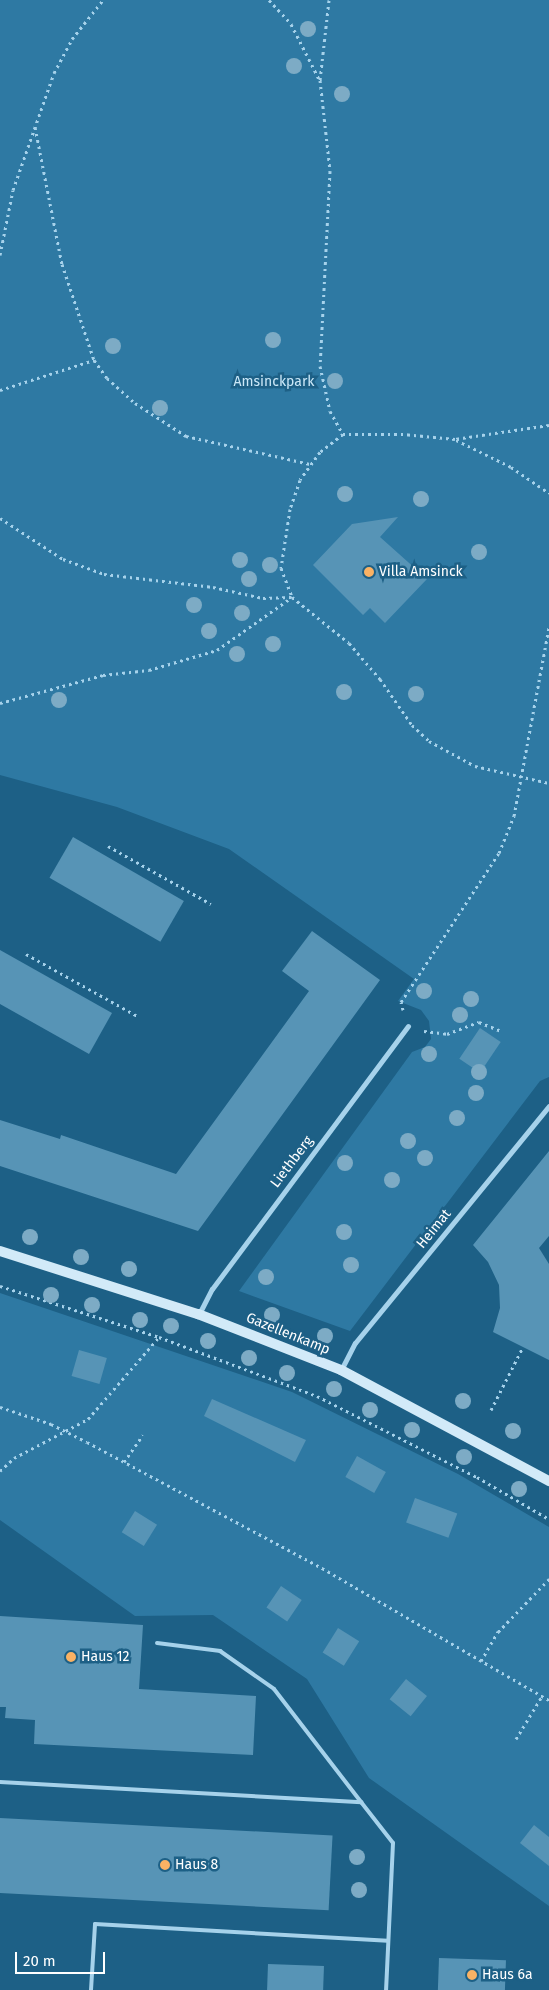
<!DOCTYPE html>
<html>
<head>
<meta charset="utf-8">
<style>
  body { margin:0 }
  #map { position:relative; width:549px; height:1990px; overflow:hidden; background:#1d6086; font-family:"Fira Sans",sans-serif }
  div>[style] { position:absolute }
  .green>* { inset:0; background:#2e79a3 }
  .building>* { inset:0; background:#5794b6; transform-origin:0 0 }
  .path>* { height:3px; margin-top:-1.5px; transform-origin:0; background:repeating-linear-gradient(90deg,#a6d2eb 0 2.5px,transparent 0 6.5px) }
  .lane>* { height:4px; margin:-2px; padding:0 2px; transform-origin:2px; border-radius:2px; background:#a6d2eb }
  .street>* { height:5px; margin:-2.5px; padding:0 2.5px; transform-origin:2.5px; border-radius:2.5px; background:#a6d2eb }
  .secondary>* { height:10px; margin:-5px; padding:0 5px; transform-origin:5px; border-radius:5px; background:#d2eaf8 }
  .trees>* { width:16px; height:16px; margin:-8px; border-radius:50%; background:#7dabc5 }
  .dots>* { width:14px; height:14px; translate:-50% -50%; box-sizing:border-box; border:2px solid #1d6086; border-radius:50% }
  span { translate:-50% -50%; white-space:nowrap; text-align:center; line-height:1.15; -webkit-text-stroke:5px #1d6086; paint-order:stroke }
  .park-label { font-size:14px; color:#cbe8f8 }
  .poi-label { font-size:14px; color:#fff }
  .left { translate:0 -50%; text-align:left }
  .street-label { font-size:14px; color:#fff }
  .scale { position:absolute; left:15px; top:1952px; width:90px; height:22px; box-sizing:border-box; border:2px solid #fff; border-top:0; padding-left:6px; font-size:15px; line-height:18px; white-space:nowrap; color:#fff; -webkit-text-stroke:4px #1d6086; paint-order:stroke }
</style>
</head>
<body>
<div id="map">
  <div class="green">
    <i style="clip-path:polygon(0 0,549px 0,549px 1077px,540px 1081px,350px 1331px,239px 1291px,412px 1052px,425px 1047px,431px 1039px,429px 1021px,421px 1010px,398px 1001px,414px 979px,229px 849px,117px 807px,0 775px)"></i>
    <i style="clip-path:polygon(0 1293px,292px 1392px,458px 1474px,549px 1527px,549px 1906px,369px 1778px,307px 1679px,213px 1615px,135px 1616px,0 1520px)"></i>
  </div>
  <div class="building">
    <i style="clip-path:polygon(398px 517px,380px 537px,427px 579px,385px 623px,370px 608px,363px 615px,313px 565px,352px 524px)"></i>
    <i style="left:73px;top:837px;width:128px;height:47px;rotate:30deg"></i>
    <i style="clip-path:polygon(312px 931px,380px 980px,198px 1231px,0 1166px,0 1120px,60px 1139px,61px 1135px,176px 1174px,309px 991px,282px 971px)"></i>
    <i style="clip-path:polygon(0 950px,112px 1013px,89px 1054px,0 1004px)"></i>
    <i style="left:480px;top:1028px;width:25px;height:37px;rotate:34deg"></i>
    <i style="clip-path:polygon(549px 1151px,549px 1236px,539px 1248px,549px 1264px,549px 1360px,493px 1332px,500px 1308px,499px 1285px,488px 1262px,473px 1245px)"></i>
    <i style="left:79px;top:1350px;width:29px;height:27px;rotate:16deg"></i>
    <i style="clip-path:polygon(212px 1399px,306px 1440px,295px 1462px,204px 1416px)"></i>
    <i style="left:357px;top:1456px;width:33px;height:24px;rotate:29deg"></i>
    <i style="left:415px;top:1498px;width:45px;height:26px;rotate:20deg"></i>
    <i style="left:135px;top:1511px;width:26px;height:25px;rotate:32deg"></i>
    <i style="left:281px;top:1586px;width:25px;height:26px;rotate:34deg"></i>
    <i style="clip-path:polygon(0 1616px,143px 1625px,139px 1689px,256px 1696px,253px 1755px,34px 1744px,35px 1720px,5px 1718px,6px 1707px,0 1707px)"></i>
    <i style="left:338px;top:1628px;width:25px;height:29px;rotate:32deg"></i>
    <i style="left:406px;top:1679px;width:27px;height:26px;rotate:39deg"></i>
    <i style="left:0;top:1818px;width:333px;height:75px;rotate:3deg"></i>
    <i style="clip-path:polygon(534px 1825px,549px 1837px,549px 1866px,520px 1843px)"></i>
    <i style="left:439px;top:1958px;width:67px;height:32px;rotate:2deg"></i>
    <i style="left:268px;top:1964px;width:56px;height:26px;rotate:2deg"></i>
  </div>
  <div class="path">
    <i style="left:269px;top:0;width:33px;rotate:47deg"></i>
    <i style="left:291px;top:24px;width:62px;rotate:63deg"></i>
    <i style="left:329px;top:0;width:81px;rotate:96.4deg"></i>
    <i style="left:320px;top:80px;width:92px;rotate:83.7deg"></i>
    <i style="left:330px;top:171px;width:195px;rotate:92.9deg"></i>
    <i style="left:320px;top:366px;width:46px;rotate:77.5deg"></i>
    <i style="left:330px;top:411px;width:26px;rotate:61deg"></i>
    <i style="left:35px;top:127px;width:140px;rotate:78.9deg"></i>
    <i style="left:62px;top:264px;width:101px;rotate:71.6deg"></i>
    <i style="left:94px;top:360px;width:22px;rotate:54deg"></i>
    <i style="left:107px;top:378px;width:38px;rotate:42deg"></i>
    <i style="left:135px;top:403px;width:61px;rotate:32.9deg"></i>
    <i style="left:186px;top:436px;width:127px;rotate:12.7deg"></i>
    <i style="left:0;top:255px;width:66px;rotate:-78.7deg"></i>
    <i style="left:13px;top:190px;width:124px;rotate:-70.7deg"></i>
    <i style="left:54px;top:73px;width:38px;rotate:-62deg"></i>
    <i style="left:72px;top:39px;width:50px;rotate:-51.5deg"></i>
    <i style="left:0;top:390px;width:99px;rotate:-17.7deg"></i>
    <i style="left:549px;top:425px;width:95px;rotate:171.5deg"></i>
    <i style="left:455px;top:439px;width:52px;rotate:-174.5deg"></i>
    <i style="left:403px;top:434px;width:60px;rotate:180deg"></i>
    <i style="left:343px;top:434px;width:29px;rotate:142deg"></i>
    <i style="left:320px;top:452px;width:34px;rotate:126deg"></i>
    <i style="left:300px;top:480px;width:31px;rotate:109deg"></i>
    <i style="left:290px;top:509px;width:60px;rotate:98.7deg"></i>
    <i style="left:281px;top:568px;width:31px;rotate:69deg"></i>
    <i style="left:292px;top:597px;width:73px;rotate:38.9deg"></i>
    <i style="left:349px;top:643px;width:48px;rotate:49.3deg"></i>
    <i style="left:380px;top:679px;width:56px;rotate:55.2deg"></i>
    <i style="left:412px;top:725px;width:23px;rotate:43deg"></i>
    <i style="left:429px;top:741px;width:52px;rotate:28.5deg"></i>
    <i style="left:475px;top:766px;width:76px;rotate:12.9deg"></i>
    <i style="left:456px;top:440px;width:61px;rotate:26.1deg"></i>
    <i style="left:511px;top:467px;width:46px;rotate:34.4deg"></i>
    <i style="left:0;top:518px;width:75px;rotate:33.1deg"></i>
    <i style="left:63px;top:559px;width:44px;rotate:20.1deg"></i>
    <i style="left:104px;top:574px;width:110px;rotate:6.8deg"></i>
    <i style="left:213px;top:587px;width:51px;rotate:12.4deg"></i>
    <i style="left:263px;top:598px;width:28px;rotate:-2deg"></i>
    <i style="left:0;top:703px;width:107px;rotate:-15.2deg"></i>
    <i style="left:103px;top:675px;width:46px;rotate:-6.2deg"></i>
    <i style="left:149px;top:670px;width:71px;rotate:-16.4deg"></i>
    <i style="left:217px;top:650px;width:92px;rotate:-35.2deg"></i>
    <i style="left:108px;top:846px;width:118px;rotate:29.4deg"></i>
    <i style="left:26px;top:954px;width:129px;rotate:29.1deg"></i>
    <i style="left:403px;top:1010px;width:8px;rotate:-104deg"></i>
    <i style="left:401px;top:1002px;width:178px;rotate:-56.7deg"></i>
    <i style="left:499px;top:853px;width:40px;rotate:-68deg"></i>
    <i style="left:514px;top:816px;width:192px;rotate:-79.5deg"></i>
    <i style="left:424px;top:1031px;width:23px;rotate:7deg"></i>
    <i style="left:447px;top:1034px;width:34px;rotate:-21deg"></i>
    <i style="left:479px;top:1022px;width:22px;rotate:22deg"></i>
    <i style="left:0;top:1286px;width:167px;rotate:17.8deg"></i>
    <i style="left:159px;top:1337px;width:169px;rotate:20.5deg"></i>
    <i style="left:317px;top:1396px;width:179px;rotate:26.9deg"></i>
    <i style="left:477px;top:1477px;width:83px;rotate:30.3deg"></i>
    <i style="left:0;top:1407px;width:54px;rotate:18.4deg"></i>
    <i style="left:51px;top:1424px;width:40px;rotate:26.6deg"></i>
    <i style="left:87px;top:1442px;width:267px;rotate:28.2deg"></i>
    <i style="left:322px;top:1568px;width:263px;rotate:30.2deg"></i>
    <i style="left:491px;top:1410px;width:71px;rotate:-63.1deg"></i>
    <i style="left:124px;top:1462px;width:33px;rotate:-55deg"></i>
    <i style="left:0;top:1471px;width:19px;rotate:-43deg"></i>
    <i style="left:14px;top:1458px;width:84px;rotate:-27.8deg"></i>
    <i style="left:88px;top:1419px;width:108px;rotate:-49.1deg"></i>
    <i style="left:481px;top:1661px;width:34px;rotate:-60deg"></i>
    <i style="left:498px;top:1632px;width:74px;rotate:-46.1deg"></i>
    <i style="left:516px;top:1739px;width:50px;rotate:-58.8deg"></i>
  </div>
  <div class="lane">
    <i style="left:157px;top:1643px;width:64px;rotate:7.2deg"></i>
    <i style="left:220px;top:1651px;width:66px;rotate:35.1deg"></i>
    <i style="left:274px;top:1689px;width:143px;rotate:52.4deg"></i>
    <i style="left:0;top:1782px;width:362px;rotate:3.2deg"></i>
    <i style="left:361px;top:1802px;width:52px;rotate:52deg"></i>
    <i style="left:393px;top:1843px;width:147px;rotate:92.7deg"></i>
    <i style="left:91px;top:1990px;width:66px;rotate:-86.5deg"></i>
    <i style="left:95px;top:1924px;width:293px;rotate:3.3deg"></i>
  </div>
  <div class="street">
    <i style="left:199px;top:1314px;width:28px;rotate:-63deg"></i>
    <i style="left:212px;top:1289px;width:328px;rotate:-53.3deg"></i>
    <i style="left:341px;top:1370px;width:30px;rotate:-63deg"></i>
    <i style="left:355px;top:1343px;width:306px;rotate:-50.7deg"></i>
  </div>
  <div class="secondary">
    <i style="left:0;top:1251px;width:208px;rotate:17.7deg"></i>
    <i style="left:198px;top:1314px;width:154px;rotate:21.4deg"></i>
    <i style="left:341px;top:1370px;width:236px;rotate:28.1deg"></i>
  </div>
  <div class="trees">
    <i style="left:308px;top:29px"></i>
    <i style="left:294px;top:66px"></i>
    <i style="left:342px;top:94px"></i>
    <i style="left:273px;top:340px"></i>
    <i style="left:113px;top:346px"></i>
    <i style="left:335px;top:381px"></i>
    <i style="left:160px;top:408px"></i>
    <i style="left:345px;top:494px"></i>
    <i style="left:421px;top:499px"></i>
    <i style="left:479px;top:552px"></i>
    <i style="left:240px;top:560px"></i>
    <i style="left:270px;top:565px"></i>
    <i style="left:249px;top:579px"></i>
    <i style="left:194px;top:605px"></i>
    <i style="left:242px;top:613px"></i>
    <i style="left:209px;top:631px"></i>
    <i style="left:273px;top:644px"></i>
    <i style="left:237px;top:654px"></i>
    <i style="left:344px;top:692px"></i>
    <i style="left:416px;top:694px"></i>
    <i style="left:59px;top:700px"></i>
    <i style="left:424px;top:991px"></i>
    <i style="left:471px;top:999px"></i>
    <i style="left:460px;top:1015px"></i>
    <i style="left:429px;top:1054px"></i>
    <i style="left:479px;top:1072px"></i>
    <i style="left:476px;top:1093px"></i>
    <i style="left:457px;top:1118px"></i>
    <i style="left:408px;top:1141px"></i>
    <i style="left:425px;top:1158px"></i>
    <i style="left:345px;top:1163px"></i>
    <i style="left:392px;top:1180px"></i>
    <i style="left:344px;top:1232px"></i>
    <i style="left:30px;top:1237px"></i>
    <i style="left:81px;top:1257px"></i>
    <i style="left:351px;top:1265px"></i>
    <i style="left:129px;top:1269px"></i>
    <i style="left:266px;top:1277px"></i>
    <i style="left:51px;top:1295px"></i>
    <i style="left:92px;top:1305px"></i>
    <i style="left:272px;top:1315px"></i>
    <i style="left:140px;top:1320px"></i>
    <i style="left:171px;top:1326px"></i>
    <i style="left:325px;top:1336px"></i>
    <i style="left:208px;top:1341px"></i>
    <i style="left:249px;top:1358px"></i>
    <i style="left:287px;top:1373px"></i>
    <i style="left:334px;top:1389px"></i>
    <i style="left:463px;top:1401px"></i>
    <i style="left:370px;top:1410px"></i>
    <i style="left:412px;top:1430px"></i>
    <i style="left:513px;top:1431px"></i>
    <i style="left:464px;top:1457px"></i>
    <i style="left:519px;top:1489px"></i>
    <i style="left:357px;top:1857px"></i>
    <i style="left:359px;top:1890px"></i>
  </div>
  <div class="dots">
    <i style="left:369px;top:572px;background:#fab264"></i>
    <i style="left:71px;top:1657px;background:#fab264"></i>
    <i style="left:165px;top:1865px;background:#fab264"></i>
    <i style="left:472px;top:1975px;background:#fab264"></i>
  </div>
  <div class="park-label">
    <span style="left:274px;top:382px">Amsinckpark</span>
  </div>
  <div class="poi-label">
    <span class="left" style="left:379px;top:572px">Villa Amsinck</span>
    <span class="left" style="left:81px;top:1657px">Haus 12</span>
    <span class="left" style="left:175px;top:1865px">Haus 8</span>
    <span class="left" style="left:482px;top:1975px">Haus 6a</span>
  </div>
  <div class="street-label">
    <span style="left:292px;top:1162px;rotate:-53deg">Liethberg</span>
    <span style="left:434px;top:1229px;rotate:-51deg">Heimat</span>
    <span style="left:288px;top:1334px;rotate:22deg">Gazellenkamp</span>
  </div>
  <div class="scale">20 m</div>
</div>
</body>
</html>
